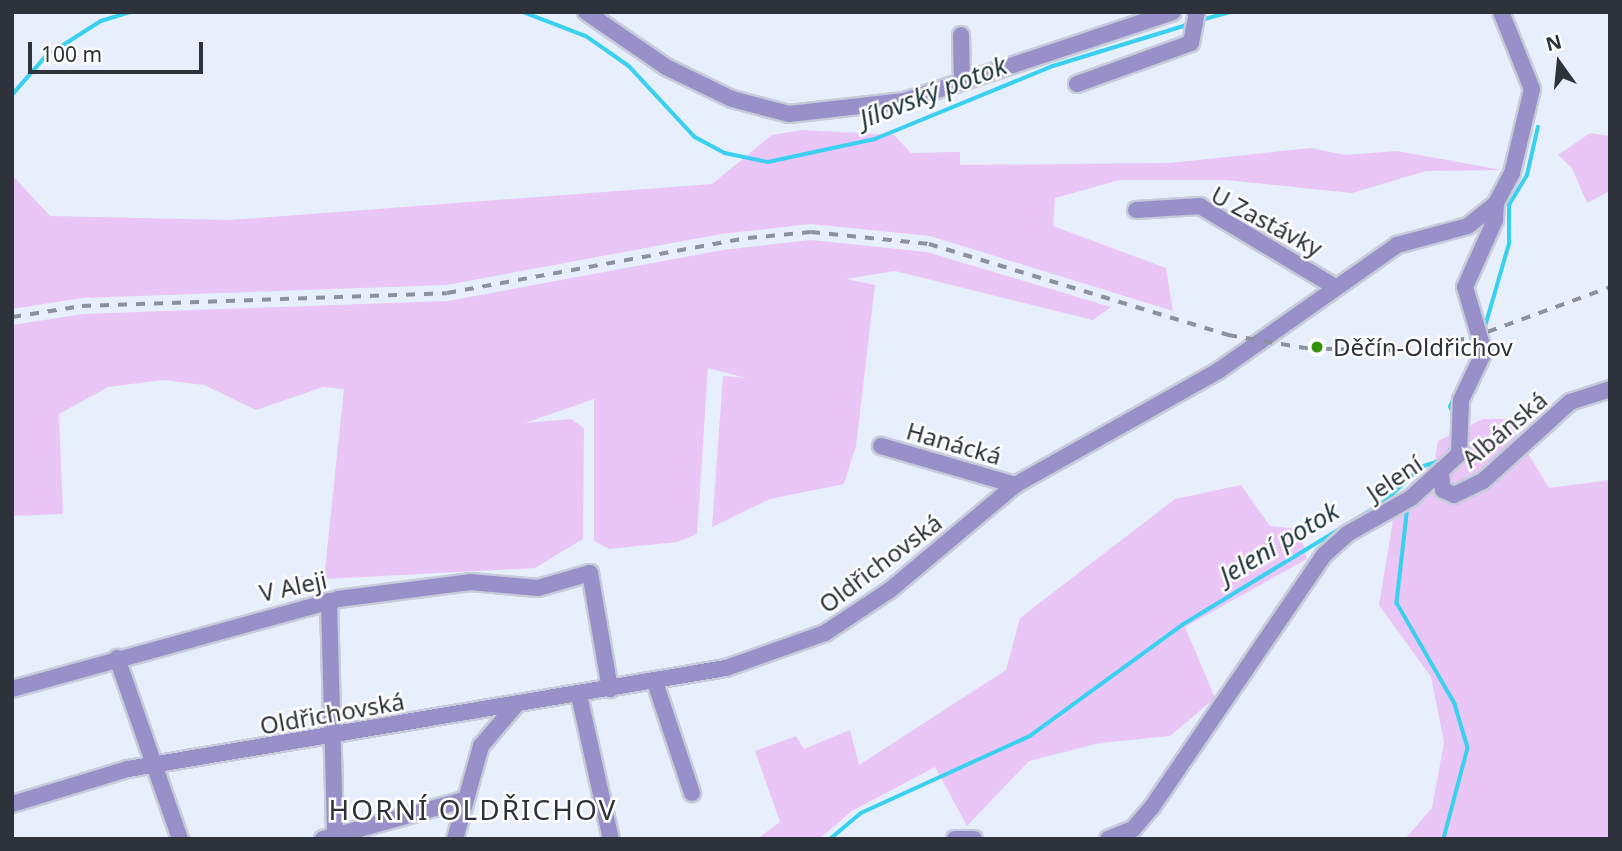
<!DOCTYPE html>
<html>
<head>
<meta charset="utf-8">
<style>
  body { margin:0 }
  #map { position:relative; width:1622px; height:851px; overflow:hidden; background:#e7eefc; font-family:"Noto Sans",sans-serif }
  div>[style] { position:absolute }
  .green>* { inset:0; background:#eac6f7 }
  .stream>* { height:3.5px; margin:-1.75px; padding:0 1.75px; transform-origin:1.75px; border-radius:1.75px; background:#3ad0f0 }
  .roads { filter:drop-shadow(2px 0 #c6ccd9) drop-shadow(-2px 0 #c6ccd9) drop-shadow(0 2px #c6ccd9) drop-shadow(0 -2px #c6ccd9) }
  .minor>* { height:16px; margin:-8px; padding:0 8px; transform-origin:8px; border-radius:8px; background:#998fc9 }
  .rail>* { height:3.5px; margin-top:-1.75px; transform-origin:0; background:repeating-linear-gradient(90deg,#8c929d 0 9px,transparent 0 18px) }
  .dots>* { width:19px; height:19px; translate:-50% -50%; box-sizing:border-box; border:4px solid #fff; border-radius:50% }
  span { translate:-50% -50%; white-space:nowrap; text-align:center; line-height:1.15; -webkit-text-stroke:5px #fff; paint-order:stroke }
  .street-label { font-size:24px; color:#2e323b }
  .poi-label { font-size:24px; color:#2e323b }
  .left { translate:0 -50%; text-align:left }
  .water-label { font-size:26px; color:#1d353b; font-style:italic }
  .quarter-label { font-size:28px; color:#2e323b; letter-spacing:2px }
  .frame { position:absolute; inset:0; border:14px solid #2e323b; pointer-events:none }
  .north { position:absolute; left:1524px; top:28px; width:70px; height:70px; -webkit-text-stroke:5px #fff; paint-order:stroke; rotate:345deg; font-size:19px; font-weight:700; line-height:28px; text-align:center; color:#2e323b }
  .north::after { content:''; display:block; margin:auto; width:24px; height:32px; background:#2e323b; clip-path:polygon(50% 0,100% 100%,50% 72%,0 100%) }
  .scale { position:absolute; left:28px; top:42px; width:175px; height:32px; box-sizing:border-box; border:4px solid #2e323b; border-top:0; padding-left:9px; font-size:21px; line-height:24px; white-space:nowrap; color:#2e323b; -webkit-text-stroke:5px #fff; paint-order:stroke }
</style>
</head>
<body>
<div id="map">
  <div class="green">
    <i style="clip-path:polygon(802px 130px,894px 135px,911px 153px,960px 152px,960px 165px,1170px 163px,1311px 148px,1345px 155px,1397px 151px,1502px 170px,1426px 171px,1352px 193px,1225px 180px,1120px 180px,1055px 198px,1053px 226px,1166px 268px,1173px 311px,930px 236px,811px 224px,721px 234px,446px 285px,82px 298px,12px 309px,12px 175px,50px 216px,229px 220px,712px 184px,772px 135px)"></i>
    <i style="clip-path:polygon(1590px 133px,1610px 136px,1610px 191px,1587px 203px,1572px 168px,1558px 155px)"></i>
    <i style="clip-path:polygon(811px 240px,927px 252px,1111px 307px,1093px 320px,895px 271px,846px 279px,875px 285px,856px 446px,844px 484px,770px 499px,712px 527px,723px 376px,746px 378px,708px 368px,697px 534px,677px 542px,609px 549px,594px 541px,594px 399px,525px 423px,571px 419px,584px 428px,583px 539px,535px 568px,324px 579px,344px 389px,323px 387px,256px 410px,204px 385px,163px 380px,108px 387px,59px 414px,63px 514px,12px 516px,12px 325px,83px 314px,448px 301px,723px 250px)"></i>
    <i style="clip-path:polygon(1483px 419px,1507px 419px,1549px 488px,1610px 480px,1610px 839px,1405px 839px,1432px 808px,1444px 742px,1431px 677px,1379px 605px,1393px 520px,1430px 493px,1438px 441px)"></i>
    <i style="clip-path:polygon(1241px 485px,1270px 526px,1299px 529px,1307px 559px,1185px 627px,1215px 698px,1170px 736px,1100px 743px,1029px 761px,967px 826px,935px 767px,852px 811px,819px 839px,757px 839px,780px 822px,755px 751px,796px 736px,804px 749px,850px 730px,859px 765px,1006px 670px,1020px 618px,1175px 499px)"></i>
  </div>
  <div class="stream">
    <i style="left:523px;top:12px;width:67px;rotate:20.9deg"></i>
    <i style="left:586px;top:36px;width:52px;rotate:34.9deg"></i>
    <i style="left:629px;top:66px;width:97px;rotate:47.1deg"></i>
    <i style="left:695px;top:137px;width:34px;rotate:28deg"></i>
    <i style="left:725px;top:153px;width:44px;rotate:11.8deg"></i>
    <i style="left:768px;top:162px;width:109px;rotate:-12.1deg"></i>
    <i style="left:875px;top:139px;width:192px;rotate:-22.3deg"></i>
    <i style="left:1053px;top:66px;width:143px;rotate:-17deg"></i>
    <i style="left:1201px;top:20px;width:30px;rotate:-15deg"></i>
    <i style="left:12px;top:95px;width:52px;rotate:-48.9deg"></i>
    <i style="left:46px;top:56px;width:65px;rotate:-32.5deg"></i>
    <i style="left:101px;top:21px;width:30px;rotate:-17deg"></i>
    <i style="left:1484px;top:330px;width:90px;rotate:-73.8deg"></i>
    <i style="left:1509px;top:244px;width:39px;rotate:-90deg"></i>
    <i style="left:1509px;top:205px;width:35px;rotate:-59deg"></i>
    <i style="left:1527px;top:175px;width:49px;rotate:-77.1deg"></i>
    <i style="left:1455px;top:418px;width:12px;rotate:-114deg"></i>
    <i style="left:1450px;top:407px;width:25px;rotate:-67deg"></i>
    <i style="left:1408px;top:506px;width:98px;rotate:96.5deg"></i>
    <i style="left:1397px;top:603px;width:116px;rotate:60.1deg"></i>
    <i style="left:1455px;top:704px;width:46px;rotate:73.5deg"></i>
    <i style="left:1468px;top:748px;width:94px;rotate:104.8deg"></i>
    <i style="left:830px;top:839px;width:40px;rotate:-40deg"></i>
    <i style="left:861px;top:813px;width:186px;rotate:-24.5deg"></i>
    <i style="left:1030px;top:736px;width:188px;rotate:-36.1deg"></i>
    <i style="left:1182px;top:625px;width:237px;rotate:-31.3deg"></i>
    <i style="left:1384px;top:502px;width:51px;rotate:-43.4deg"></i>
    <i style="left:1421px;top:467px;width:23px;rotate:-18deg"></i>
    <i style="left:1443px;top:460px;width:18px;rotate:-56deg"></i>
  </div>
  <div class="roads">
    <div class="minor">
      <i style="left:586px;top:12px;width:97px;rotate:34.5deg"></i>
      <i style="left:666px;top:67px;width:73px;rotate:25.9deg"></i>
      <i style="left:732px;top:99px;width:59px;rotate:14.7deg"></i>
      <i style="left:789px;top:114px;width:116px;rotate:-6.4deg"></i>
      <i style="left:904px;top:101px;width:283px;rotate:-18.3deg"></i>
      <i style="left:961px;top:35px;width:47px;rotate:88.8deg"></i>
      <i style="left:1077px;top:84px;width:121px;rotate:-19.8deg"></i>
      <i style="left:1191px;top:43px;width:32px;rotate:-79deg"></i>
      <i style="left:1136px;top:210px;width:64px;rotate:-3.6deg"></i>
      <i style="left:1200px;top:206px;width:154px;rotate:30.9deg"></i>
      <i style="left:881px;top:446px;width:140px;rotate:16.2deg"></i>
      <i style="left:1441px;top:474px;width:16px;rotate:83deg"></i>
      <i style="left:1443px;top:490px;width:12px;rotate:24deg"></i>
      <i style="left:1454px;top:495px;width:32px;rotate:-26deg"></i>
      <i style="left:1483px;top:481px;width:118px;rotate:-42.2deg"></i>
      <i style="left:1570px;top:402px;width:42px;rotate:-18deg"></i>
      <i style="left:329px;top:601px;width:235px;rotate:88.5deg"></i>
      <i style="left:117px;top:658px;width:192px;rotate:70.8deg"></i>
      <i style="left:655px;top:682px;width:117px;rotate:71.6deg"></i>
      <i style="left:12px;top:689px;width:338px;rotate:-15.4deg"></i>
      <i style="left:338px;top:599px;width:133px;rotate:-7.3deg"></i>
      <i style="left:470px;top:582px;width:68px;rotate:5deg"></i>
      <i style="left:538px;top:588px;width:54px;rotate:-16.1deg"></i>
      <i style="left:590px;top:573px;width:118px;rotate:80.2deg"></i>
      <i style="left:579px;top:695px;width:148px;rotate:77.5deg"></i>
      <i style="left:12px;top:804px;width:121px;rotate:-16.8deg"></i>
      <i style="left:128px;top:769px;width:606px;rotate:-9.59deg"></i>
      <i style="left:726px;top:668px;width:105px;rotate:-19.5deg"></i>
      <i style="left:825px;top:633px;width:78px;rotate:-33.5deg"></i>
      <i style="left:890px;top:590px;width:163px;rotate:-40deg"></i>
      <i style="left:1015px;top:485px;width:233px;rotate:-29.3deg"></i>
      <i style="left:1218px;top:371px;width:219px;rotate:-35.1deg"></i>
      <i style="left:1397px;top:245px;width:73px;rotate:-15deg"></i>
      <i style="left:1468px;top:226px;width:36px;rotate:-39deg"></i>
      <i style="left:1496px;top:203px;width:34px;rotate:-62deg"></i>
      <i style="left:1512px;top:173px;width:86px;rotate:-76.6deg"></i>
      <i style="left:1532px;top:89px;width:83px;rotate:-111.9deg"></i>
      <i style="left:323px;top:839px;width:146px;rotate:-15.5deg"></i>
      <i style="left:455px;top:839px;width:97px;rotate:-74.4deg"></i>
      <i style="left:481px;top:746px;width:52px;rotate:-49.6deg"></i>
      <i style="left:955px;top:839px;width:19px"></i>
      <i style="left:1108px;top:839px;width:27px;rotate:-22deg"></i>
      <i style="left:1133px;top:829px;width:29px;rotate:-49deg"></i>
      <i style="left:1152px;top:807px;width:305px;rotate:-55.7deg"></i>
      <i style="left:1324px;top:555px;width:31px;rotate:-42deg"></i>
      <i style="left:1347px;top:534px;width:73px;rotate:-29.4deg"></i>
      <i style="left:1411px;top:498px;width:65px;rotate:-42.5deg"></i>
      <i style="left:1459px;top:454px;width:54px;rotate:-87.9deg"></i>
      <i style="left:1461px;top:400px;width:53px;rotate:-64.4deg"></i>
      <i style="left:1484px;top:352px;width:68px;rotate:-106.3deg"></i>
      <i style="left:1465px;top:287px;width:73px;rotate:-65.9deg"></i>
      <i style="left:1495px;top:220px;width:17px;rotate:-87deg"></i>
    </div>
  </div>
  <div class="rail">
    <i style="left:12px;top:317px;width:71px;rotate:-8.9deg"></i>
    <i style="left:82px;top:306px;width:365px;rotate:-2deg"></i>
    <i style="left:447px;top:293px;width:306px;rotate:-10.4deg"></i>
    <i style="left:748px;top:238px;width:63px;rotate:-5.4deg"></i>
    <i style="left:811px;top:232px;width:119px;rotate:5.8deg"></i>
    <i style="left:929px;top:244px;width:313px;rotate:16.9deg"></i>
    <i style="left:1228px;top:335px;width:78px;rotate:9.6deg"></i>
    <i style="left:1305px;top:348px;width:79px;rotate:2.2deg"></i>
    <i style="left:1384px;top:351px;width:88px;rotate:-8.5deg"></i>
    <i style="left:1471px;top:338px;width:148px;rotate:-20.1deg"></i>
  </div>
  <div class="dots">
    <i style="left:1317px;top:347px;background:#31910a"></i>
  </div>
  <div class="street-label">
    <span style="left:1267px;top:221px;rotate:28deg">U Zastávky</span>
    <span style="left:1504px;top:429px;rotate:-40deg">Albánská</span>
    <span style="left:954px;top:443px;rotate:16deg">Hanácká</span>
    <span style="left:1394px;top:478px;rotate:-34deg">Jelení</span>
    <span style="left:880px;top:563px;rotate:-37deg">Oldřichovská</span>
    <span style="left:293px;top:586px;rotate:-12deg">V Aleji</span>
    <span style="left:332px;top:713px;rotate:-10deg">Oldřichovská</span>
  </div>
  <div class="poi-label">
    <span class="left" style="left:1333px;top:347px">Děčín-Oldřichov</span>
  </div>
  <div class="water-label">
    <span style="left:933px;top:92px;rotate:-21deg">Jílovský potok</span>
    <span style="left:1279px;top:543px;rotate:-31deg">Jelení potok</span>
  </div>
  <div class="quarter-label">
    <span style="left:473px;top:809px">HORNÍ OLDŘICHOV</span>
  </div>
  <div class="frame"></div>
  <div class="north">N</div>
  <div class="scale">100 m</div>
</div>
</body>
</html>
